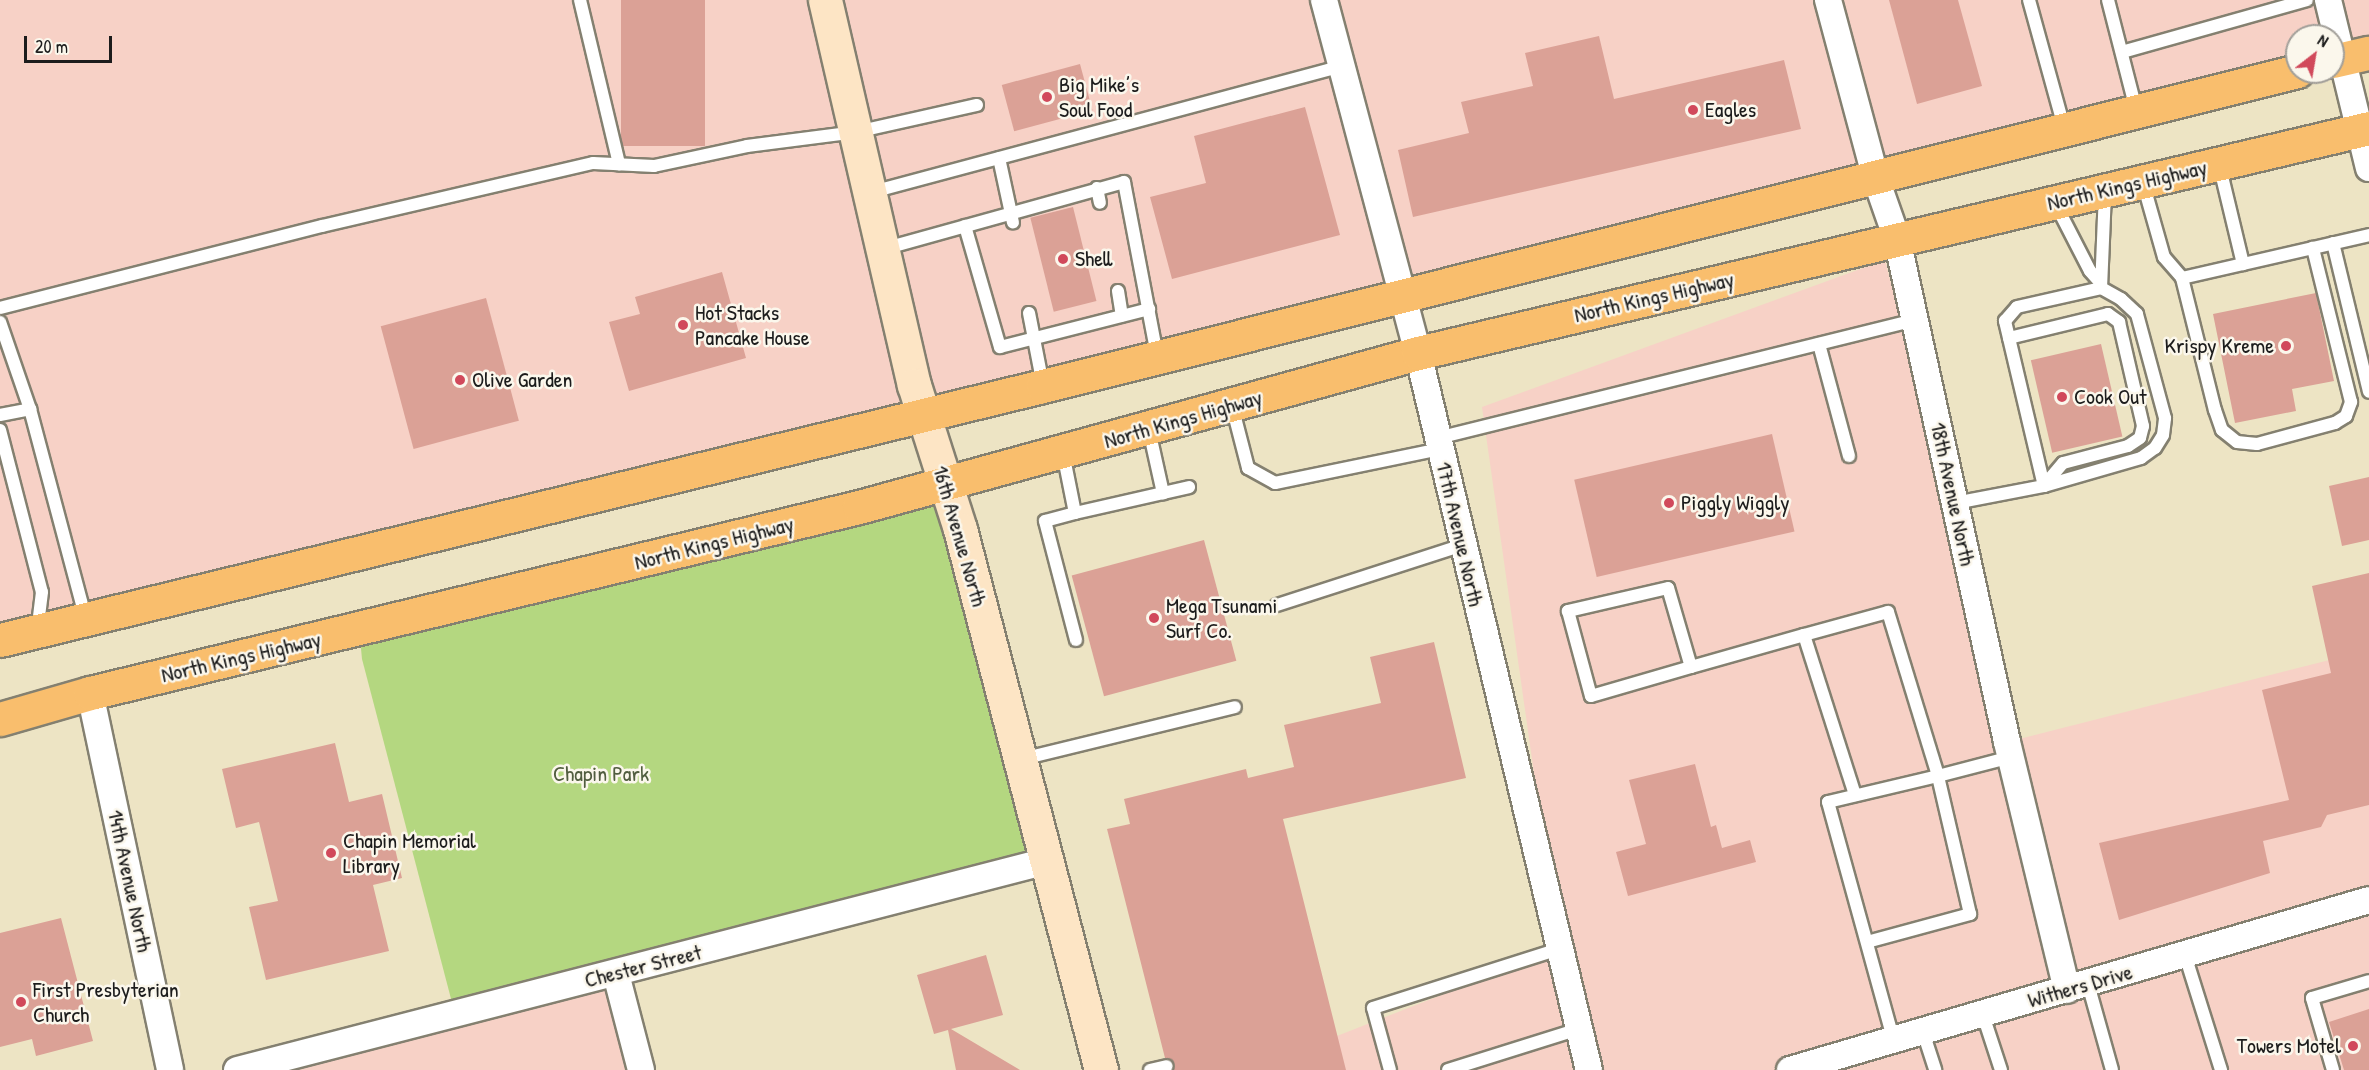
<!DOCTYPE html>
<html>
<head>
<meta charset="utf-8">
<style>
  body { margin:0 }
  #map { position:relative; width:2369px; height:1070px; overflow:hidden; background:#ede4c4; font-family:"Patrick Hand",sans-serif }
  div>[style] { position:absolute }
  .built>* { inset:0; background:#f7d1c6 }
  .green>* { inset:0; background:#b4d780 }
  .building>* { inset:0; background:#dba196; transform-origin:0 0 }
  .roads { filter:drop-shadow(2px 0 #848070) drop-shadow(-2px 0 #848070) drop-shadow(0 2px #848070) drop-shadow(0 -2px #848070) }
  .lane>* { height:12px; margin:-6px; padding:0 6px; transform-origin:6px; border-radius:6px; background:#fff }
  .street>* { height:26px; margin:-13px; padding:0 13px; transform-origin:13px; border-radius:13px; background:#fff }
  .secondary>* { height:33px; margin:-16.5px; padding:0 16.5px; transform-origin:16.5px; border-radius:16.5px; background:#fde5c5 }
  .primary>* { height:33px; margin:-16.5px; padding:0 16.5px; transform-origin:16.5px; border-radius:16.5px; background:#f9be6d }
  .dots>* { width:16px; height:16px; translate:-50% -50%; box-sizing:border-box; border:3px solid #fbf7ec; border-radius:50% }
  span { translate:-50% -50%; white-space:nowrap; text-align:center; line-height:1.15; -webkit-text-stroke:5px #fbf7ec; paint-order:stroke }
  .poi-label { font-size:22px; color:#1c1c1c }
  .left { translate:0 -50%; text-align:left }
  .right { translate:-100% -50%; text-align:right }
  .street-label { font-size:22px; color:#1c1c1c }
  .park-label { font-size:22px; color:#515d3f }
  .north { position:absolute; left:2285px; top:24px; width:60px; height:60px; box-sizing:border-box; background:#fbf7ec; border:2px solid #a29f99; border-radius:50%; rotate:31deg; font-size:16px; font-weight:700; line-height:24px; text-align:center; color:#1c1c1c }
  .north::after { content:''; display:block; margin:auto; width:21px; height:27px; background:#d1495b; clip-path:polygon(50% 0,100% 100%,50% 72%,0 100%) }
  .scale { position:absolute; left:24px; top:36px; width:88px; height:27px; box-sizing:border-box; border:3px solid #1c1c1c; border-top:0; padding-left:8px; font-size:18px; line-height:21px; white-space:nowrap; color:#1c1c1c; -webkit-text-stroke:4px #fbf7ec; paint-order:stroke }
</style>
</head>
<body>
<div id="map">
  <div class="built">
    <i style="clip-path:polygon(0 0,2369px 0,2369px 44px,2333px 53px,2333px 36px,2297px 36px,2297px 63px,0 639px)"></i>
    <i style="clip-path:polygon(1885px 260px,2007px 742px,2369px 650px,2369px 1070px,1250px 1070px,1559px 949px,1482px 407px)"></i>
    <i style="clip-path:polygon(616px 974px,626px 1070px,231px 1070px)"></i>
  </div>
  <div class="green">
    <i style="clip-path:polygon(946px 484px,1047px 861px,455px 1014px,362px 659px,359px 628px)"></i>
  </div>
  <div class="building">
    <i style="left:621px;top:0;width:84px;height:146px"></i>
    <i style="clip-path:polygon(1889px 0,1958px 0,1982px 86px,1917px 104px)"></i>
    <i style="clip-path:polygon(1599px 36px,1614px 99px,1784px 60px,1801px 129px,1413px 217px,1398px 150px,1469px 133px,1461px 102px,1533px 86px,1525px 53px)"></i>
    <i style="left:1080px;top:64px;width:48px;height:81px;rotate:75deg"></i>
    <i style="clip-path:polygon(1305px 107px,1340px 235px,1172px 279px,1150px 197px,1206px 183px,1194px 136px)"></i>
    <i style="left:1073px;top:207px;width:97px;height:44px;rotate:76deg"></i>
    <i style="clip-path:polygon(722px 272px,746px 358px,629px 391px,609px 322px,640px 314px,635px 297px)"></i>
    <i style="clip-path:polygon(2316px 293px,2334px 381px,2292px 389px,2296px 411px,2235px 423px,2213px 314px)"></i>
    <i style="left:486px;top:298px;width:127px;height:109px;rotate:75deg"></i>
    <i style="left:2101px;top:344px;width:95px;height:72px;rotate:77deg"></i>
    <i style="left:1772px;top:434px;width:100px;height:203px;rotate:77deg"></i>
    <i style="clip-path:polygon(2369px 477px,2369px 540px,2342px 546px,2329px 486px)"></i>
    <i style="left:1204px;top:540px;width:125px;height:137px;rotate:75deg"></i>
    <i style="clip-path:polygon(2369px 573px,2369px 805px,2327px 815px,2321px 827px,2263px 841px,2270px 873px,2119px 920px,2099px 843px,2289px 800px,2262px 690px,2331px 673px,2312px 586px)"></i>
    <i style="clip-path:polygon(1434px 642px,1466px 778px,1283px 819px,1346px 1070px,1174px 1070px,1173px 1061px,1165px 1058px,1107px 829px,1130px 824px,1124px 799px,1246px 769px,1248px 778px,1294px 767px,1284px 725px,1381px 703px,1370px 657px)"></i>
    <i style="clip-path:polygon(335px 743px,349px 802px,382px 794px,402px 878px,373px 885px,389px 951px,266px 980px,249px 907px,278px 901px,259px 822px,236px 828px,222px 769px)"></i>
    <i style="clip-path:polygon(1695px 764px,1711px 827px,1716px 825px,1722px 848px,1750px 840px,1756px 862px,1628px 896px,1616px 852px,1646px 844px,1629px 780px)"></i>
    <i style="clip-path:polygon(61px 918px,93px 1041px,36px 1056px,32px 1039px,0 1047px,0 933px)"></i>
    <i style="clip-path:polygon(986px 955px,1003px 1015px,951px 1029px,1020px 1070px,956px 1070px,948px 1030px,934px 1034px,917px 975px)"></i>
    <i style="clip-path:polygon(2369px 1009px,2369px 1070px,2344px 1070px,2329px 1022px)"></i>
  </div>
  <div class="roads">
    <div class="lane">
      <i style="left:580px;top:0;width:169px;rotate:76.6deg"></i>
      <i style="left:2029px;top:0;width:132px;rotate:74.6deg"></i>
      <i style="left:2108px;top:0;width:113px;rotate:75.6deg"></i>
      <i style="left:2122px;top:52px;width:192px;rotate:-15.7deg"></i>
      <i style="left:999px;top:158px;width:66px;rotate:77.8deg"></i>
      <i style="left:2219px;top:164px;width:103px;rotate:76.5deg"></i>
      <i style="left:2143px;top:183px;width:77px;rotate:74.2deg"></i>
      <i style="left:2164px;top:257px;width:28px;rotate:49deg"></i>
      <i style="left:2182px;top:278px;width:136px;rotate:76deg"></i>
      <i style="left:2215px;top:410px;width:21px;rotate:71deg"></i>
      <i style="left:2222px;top:430px;width:19px;rotate:39deg"></i>
      <i style="left:2237px;top:442px;width:20px;rotate:6deg"></i>
      <i style="left:2257px;top:444px;width:81px;rotate:-15.1deg"></i>
      <i style="left:2335px;top:423px;width:13px;rotate:-32deg"></i>
      <i style="left:2346px;top:416px;width:15px;rotate:-70deg"></i>
      <i style="left:2351px;top:402px;width:159px;rotate:-103.9deg"></i>
      <i style="left:1097px;top:188px;width:15px;rotate:79deg"></i>
      <i style="left:872px;top:192px;width:486px;rotate:-15deg"></i>
      <i style="left:2055px;top:203px;width:76px;rotate:62.8deg"></i>
      <i style="left:2090px;top:271px;width:13px;rotate:48deg"></i>
      <i style="left:965px;top:226px;width:126px;rotate:73.9deg"></i>
      <i style="left:1000px;top:347px;width:154px;rotate:-14.3deg"></i>
      <i style="left:2333px;top:243px;width:153px;rotate:76.4deg"></i>
      <i style="left:883px;top:249px;width:250px;rotate:-15.5deg"></i>
      <i style="left:1124px;top:182px;width:176px;rotate:79.2deg"></i>
      <i style="left:2182px;top:278px;width:192px;rotate:-12.9deg"></i>
      <i style="left:1118px;top:291px;width:25px;rotate:81deg"></i>
      <i style="left:0;top:308px;width:332px;rotate:-14.3deg"></i>
      <i style="left:322px;top:226px;width:278px;rotate:-13.1deg"></i>
      <i style="left:593px;top:163px;width:61px;rotate:2.8deg"></i>
      <i style="left:654px;top:166px;width:95px;rotate:-12.1deg"></i>
      <i style="left:747px;top:146px;width:110px;rotate:-7.3deg"></i>
      <i style="left:856px;top:132px;width:124px;rotate:-12.6deg"></i>
      <i style="left:1029px;top:313px;width:73px;rotate:79deg"></i>
      <i style="left:0;top:322px;width:92px;rotate:71deg"></i>
      <i style="left:30px;top:409px;width:214px;rotate:75.1deg"></i>
      <i style="left:2009px;top:338px;width:102px;rotate:-13.6deg"></i>
      <i style="left:2108px;top:314px;width:14px;rotate:36deg"></i>
      <i style="left:2119px;top:322px;width:107px;rotate:77deg"></i>
      <i style="left:2143px;top:426px;width:12px;rotate:104deg"></i>
      <i style="left:2140px;top:438px;width:14px;rotate:146deg"></i>
      <i style="left:2128px;top:446px;width:67px;rotate:165.3deg"></i>
      <i style="left:2063px;top:463px;width:30px;rotate:130deg"></i>
      <i style="left:1819px;top:344px;width:116px;rotate:75deg"></i>
      <i style="left:1232px;top:406px;width:64px;rotate:75.5deg"></i>
      <i style="left:1248px;top:468px;width:31px;rotate:29deg"></i>
      <i style="left:1275px;top:483px;width:168px;rotate:-11.6deg"></i>
      <i style="left:0;top:415px;width:31px;rotate:-11deg"></i>
      <i style="left:0;top:430px;width:167px;rotate:75.5deg"></i>
      <i style="left:42px;top:592px;width:35px;rotate:97deg"></i>
      <i style="left:1149px;top:430px;width:65px;rotate:77.5deg"></i>
      <i style="left:1438px;top:438px;width:491px;rotate:-13.9deg"></i>
      <i style="left:1063px;top:453px;width:61px;rotate:78.7deg"></i>
      <i style="left:1075px;top:513px;width:117px;rotate:-12.8deg"></i>
      <i style="left:2044px;top:486px;width:101px;rotate:-16.1deg"></i>
      <i style="left:2141px;top:458px;width:17px;rotate:-36deg"></i>
      <i style="left:2155px;top:448px;width:15px;rotate:-58deg"></i>
      <i style="left:2163px;top:435px;width:17px;rotate:-83deg"></i>
      <i style="left:2165px;top:418px;width:108px;rotate:-105.1deg"></i>
      <i style="left:2137px;top:314px;width:22px;rotate:-137deg"></i>
      <i style="left:2121px;top:299px;width:23px;rotate:-151deg"></i>
      <i style="left:1955px;top:503px;width:91px;rotate:-10.8deg"></i>
      <i style="left:2044px;top:486px;width:170px;rotate:-103.3deg"></i>
      <i style="left:2005px;top:321px;width:18px;rotate:-49deg"></i>
      <i style="left:2017px;top:307px;width:86px;rotate:-12.7deg"></i>
      <i style="left:2101px;top:288px;width:97px;rotate:-87.6deg"></i>
      <i style="left:1075px;top:513px;width:31px;rotate:165deg"></i>
      <i style="left:1045px;top:521px;width:123px;rotate:75.4deg"></i>
      <i style="left:1277px;top:605px;width:195px;rotate:-17.9deg"></i>
      <i style="left:1804px;top:635px;width:168px;rotate:72.3deg"></i>
      <i style="left:1691px;top:667px;width:82px;rotate:-106.2deg"></i>
      <i style="left:1668px;top:588px;width:103px;rotate:167deg"></i>
      <i style="left:1568px;top:611px;width:88px;rotate:74.9deg"></i>
      <i style="left:1591px;top:696px;width:104px;rotate:-16.2deg"></i>
      <i style="left:1691px;top:667px;width:117px;rotate:-15.8deg"></i>
      <i style="left:1804px;top:635px;width:87px;rotate:-15.3deg"></i>
      <i style="left:1888px;top:612px;width:171px;rotate:73deg"></i>
      <i style="left:1938px;top:776px;width:75px;rotate:-14.6deg"></i>
      <i style="left:1022px;top:759px;width:219px;rotate:-13.7deg"></i>
      <i style="left:1867px;top:942px;width:107px;rotate:-15.2deg"></i>
      <i style="left:1970px;top:914px;width:142px;rotate:-103.1deg"></i>
      <i style="left:1938px;top:776px;width:113px;rotate:166.7deg"></i>
      <i style="left:1828px;top:802px;width:248px;rotate:74.6deg"></i>
      <i style="left:2185px;top:955px;width:121px;rotate:72.6deg"></i>
      <i style="left:2088px;top:984px;width:89px;rotate:74.4deg"></i>
      <i style="left:1983px;top:1015px;width:58px;rotate:71.9deg"></i>
      <i style="left:1923px;top:1032px;width:40px;rotate:72deg"></i>
      <i style="left:1150px;top:1070px;width:17px;rotate:-13deg"></i>
      <i style="left:1390px;top:1070px;width:64px;rotate:-105.3deg"></i>
      <i style="left:1373px;top:1008px;width:195px;rotate:-17.6deg"></i>
      <i style="left:1448px;top:1070px;width:137px;rotate:-17.4deg"></i>
      <i style="left:2333px;top:1070px;width:75px;rotate:-106.3deg"></i>
      <i style="left:2312px;top:998px;width:59px;rotate:-16.6deg"></i>
    </div>
    <div class="street">
      <i style="left:1324px;top:0;width:365px;rotate:75.1deg"></i>
      <i style="left:1418px;top:353px;width:737px;rotate:76.59deg"></i>
      <i style="left:1828px;top:0;width:185px;rotate:75deg"></i>
      <i style="left:1876px;top:179px;width:64px;rotate:70.7deg"></i>
      <i style="left:1897px;top:239px;width:515px;rotate:77.66deg"></i>
      <i style="left:2007px;top:742px;width:255px;rotate:76.4deg"></i>
      <i style="left:2328px;top:0;width:173px;rotate:76.3deg"></i>
      <i style="left:90px;top:693px;width:385px;rotate:78deg"></i>
      <i style="left:616px;top:974px;width:99px;rotate:75.4deg"></i>
      <i style="left:237px;top:1070px;width:837px;rotate:-14.47deg"></i>
      <i style="left:1790px;top:1070px;width:603px;rotate:-16.36deg"></i>
    </div>
    <div class="secondary">
      <i style="left:825px;top:0;width:395px;rotate:77deg"></i>
      <i style="left:914px;top:385px;width:151px;rotate:72.3deg"></i>
      <i style="left:960px;top:529px;width:559px;rotate:75.39deg"></i>
    </div>
    <div class="primary">
      <i style="left:2333px;top:61px;width:37px;rotate:-13deg"></i>
      <i style="left:0;top:640px;width:1073px;rotate:-13.69deg"></i>
      <i style="left:1043px;top:386px;width:1293px;rotate:-14.1deg"></i>
      <i style="left:0;top:719px;width:94px;rotate:-16.1deg"></i>
      <i style="left:90px;top:693px;width:791px;rotate:-13.6deg"></i>
      <i style="left:859px;top:507px;width:580px;rotate:-15.4deg"></i>
      <i style="left:1418px;top:353px;width:977px;rotate:-13.31deg"></i>
    </div>
  </div>
  <div class="dots">
    <i style="left:1047px;top:97px;background:#d1495b"></i>
    <i style="left:1693px;top:110px;background:#d1495b"></i>
    <i style="left:1063px;top:259px;background:#d1495b"></i>
    <i style="left:683px;top:325px;background:#d1495b"></i>
    <i style="left:2286px;top:346px;background:#d1495b"></i>
    <i style="left:460px;top:380px;background:#d1495b"></i>
    <i style="left:2062px;top:397px;background:#d1495b"></i>
    <i style="left:1669px;top:503px;background:#d1495b"></i>
    <i style="left:1154px;top:618px;background:#d1495b"></i>
    <i style="left:331px;top:853px;background:#d1495b"></i>
    <i style="left:21px;top:1002px;background:#d1495b"></i>
    <i style="left:2353px;top:1046px;background:#d1495b"></i>
  </div>
  <div class="poi-label">
    <span class="left" style="left:1059px;top:97px">Big Mike’s<br>Soul Food</span>
    <span class="left" style="left:1705px;top:110px">Eagles</span>
    <span class="left" style="left:1075px;top:259px">Shell</span>
    <span class="left" style="left:695px;top:325px">Hot Stacks<br>Pancake House</span>
    <span class="right" style="left:2274px;top:346px">Krispy Kreme</span>
    <span class="left" style="left:472px;top:380px">Olive Garden</span>
    <span class="left" style="left:2074px;top:397px">Cook Out</span>
    <span class="left" style="left:1681px;top:503px">Piggly Wiggly</span>
    <span class="left" style="left:1166px;top:618px">Mega Tsunami<br>Surf Co.</span>
    <span class="left" style="left:343px;top:853px">Chapin Memorial<br>Library</span>
    <span class="left" style="left:33px;top:1002px">First Presbyterian<br>Church</span>
    <span class="right" style="left:2341px;top:1046px">Towers Motel</span>
  </div>
  <div class="street-label">
    <span style="left:2127px;top:185px;rotate:-13deg">North Kings Highway</span>
    <span style="left:1654px;top:297px;rotate:-13deg">North Kings Highway</span>
    <span style="left:1183px;top:419px;rotate:-16deg">North Kings Highway</span>
    <span style="left:1953px;top:494px;rotate:78deg">18th Avenue North</span>
    <span style="left:1460px;top:534px;rotate:77deg">17th Avenue North</span>
    <span style="left:960px;top:536px;rotate:74deg">16th Avenue North</span>
    <span style="left:714px;top:543px;rotate:-14deg">North Kings Highway</span>
    <span style="left:241px;top:657px;rotate:-13deg">North Kings Highway</span>
    <span style="left:130px;top:881px;rotate:78deg">14th Avenue North</span>
    <span style="left:643px;top:966px;rotate:-14deg">Chester Street</span>
    <span style="left:2080px;top:986px;rotate:-16deg">Withers Drive</span>
  </div>
  <div class="park-label">
    <span style="left:601px;top:774px">Chapin Park</span>
  </div>
  <div class="north">N</div>
  <div class="scale">20 m</div>
</div>
</body>
</html>
